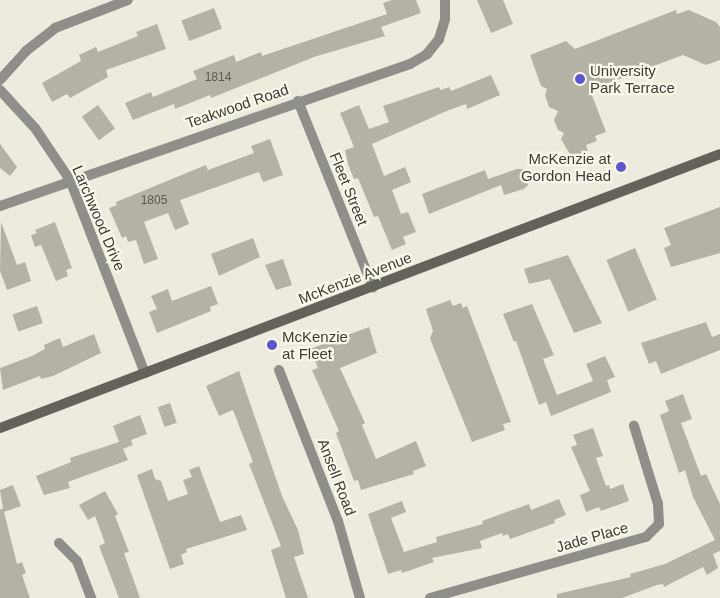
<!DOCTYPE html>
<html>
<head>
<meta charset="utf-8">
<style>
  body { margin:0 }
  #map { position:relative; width:720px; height:598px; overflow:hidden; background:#edebdd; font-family:Arial,sans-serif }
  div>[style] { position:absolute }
  .building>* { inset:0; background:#b4b2a5; transform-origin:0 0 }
  .minor>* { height:10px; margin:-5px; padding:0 5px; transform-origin:5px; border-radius:5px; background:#8f8e89 }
  .secondary>* { height:10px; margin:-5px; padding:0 5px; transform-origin:5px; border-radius:5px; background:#64635b }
  .dots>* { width:14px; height:14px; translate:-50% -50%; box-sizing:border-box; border:2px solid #faf8ea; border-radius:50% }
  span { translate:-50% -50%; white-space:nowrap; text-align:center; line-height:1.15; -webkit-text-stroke:4.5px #faf8ea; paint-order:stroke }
  .number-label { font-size:12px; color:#5b5a52 }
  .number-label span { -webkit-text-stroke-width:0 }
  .poi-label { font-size:15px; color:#3d3d37 }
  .left { translate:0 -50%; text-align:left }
  .right { translate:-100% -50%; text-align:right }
  .street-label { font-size:15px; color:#3d3d37 }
</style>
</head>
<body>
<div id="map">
  <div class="building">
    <i style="clip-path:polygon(392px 0,416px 0,421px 13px,381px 27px,385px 36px,314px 57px,211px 98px,210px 95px,175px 109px,174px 104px,133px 120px,125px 103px,151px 92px,153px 97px,197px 79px,193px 71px,234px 55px,236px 62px,261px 52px,262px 56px,387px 14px,383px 3px)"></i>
    <i style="clip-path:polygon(477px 0,503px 0,513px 24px,491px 33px)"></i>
    <i style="left:214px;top:8px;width:22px;height:35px;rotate:69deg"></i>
    <i style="clip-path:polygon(676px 10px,677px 14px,689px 10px,716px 22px,720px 27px,720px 60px,706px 65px,683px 55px,590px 90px,606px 132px,595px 136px,597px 141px,586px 145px,588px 151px,572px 158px,561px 139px,564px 133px,558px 130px,554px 120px,558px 111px,549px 107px,545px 95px,547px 89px,541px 86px,530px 55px,566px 41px,575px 49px)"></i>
    <i style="clip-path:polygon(157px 24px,166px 49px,106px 70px,108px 77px,70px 98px,67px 94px,52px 102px,42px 83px,81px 61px,79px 55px,96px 47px,98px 52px,138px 36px,136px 32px)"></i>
    <i style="clip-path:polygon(491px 75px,500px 95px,467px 109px,466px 104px,449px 110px,372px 144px,384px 176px,405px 167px,411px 182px,392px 190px,401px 214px,408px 212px,416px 232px,403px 237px,406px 244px,392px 250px,378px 216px,374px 217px,358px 178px,354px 179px,348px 164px,345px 150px,354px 147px,340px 113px,359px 105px,369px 129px,389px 122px,383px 106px,439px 87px,441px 90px,449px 87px,451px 91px)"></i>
    <i style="left:98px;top:105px;width:29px;height:20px;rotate:54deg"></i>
    <i style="clip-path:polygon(270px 139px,283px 175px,263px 182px,259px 172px,180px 200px,189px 224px,175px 230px,168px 213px,144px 222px,158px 259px,144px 264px,136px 240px,128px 242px,126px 236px,122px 238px,109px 208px,117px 205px,116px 202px,206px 165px,208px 170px,254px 153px,251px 146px)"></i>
    <i style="clip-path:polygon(0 144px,17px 167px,10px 176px,0 168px)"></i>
    <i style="clip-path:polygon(517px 169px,523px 169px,528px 185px,524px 189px,504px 195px,501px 185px,429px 214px,422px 194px,485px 170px,488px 179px)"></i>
    <i style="clip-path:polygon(720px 207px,720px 253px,671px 267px,664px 248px,671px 245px,664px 228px)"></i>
    <i style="clip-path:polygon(1px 222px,17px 265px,25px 262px,31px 281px,7px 290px,0 271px)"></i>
    <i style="clip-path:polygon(55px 222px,72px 268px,66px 270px,68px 276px,56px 281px,41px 245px,35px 247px,31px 235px,37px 233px,35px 230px)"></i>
    <i style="clip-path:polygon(253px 238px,260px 257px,219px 276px,211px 254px)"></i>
    <i style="left:635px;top:248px;width:56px;height:31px;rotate:67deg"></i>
    <i style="clip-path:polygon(568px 255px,602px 323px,574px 333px,550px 279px,529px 284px,524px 269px)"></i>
    <i style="clip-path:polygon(283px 259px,292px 285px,276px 290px,265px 265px)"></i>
    <i style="clip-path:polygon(211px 286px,218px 304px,210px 307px,211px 311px,157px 333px,149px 312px,157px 309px,151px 296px,168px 289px,172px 301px)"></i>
    <i style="clip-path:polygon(450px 300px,453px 306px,461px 303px,463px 308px,467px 306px,511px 422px,503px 424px,505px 430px,472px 442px,434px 349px,430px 338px,433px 331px,426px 309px)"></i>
    <i style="clip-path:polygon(532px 304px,554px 355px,543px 359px,557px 395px,593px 381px,586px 364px,605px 356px,615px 377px,607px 380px,611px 392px,551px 416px,546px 402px,539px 405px,516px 341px,514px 342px,503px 314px)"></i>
    <i style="left:37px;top:306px;width:18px;height:26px;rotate:71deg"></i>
    <i style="clip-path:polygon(706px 322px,712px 337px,720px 334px,720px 350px,661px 374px,656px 361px,649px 364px,641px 343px)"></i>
    <i style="clip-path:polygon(369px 327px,377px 353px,340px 368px,365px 423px,362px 425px,376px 459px,416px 441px,426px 466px,413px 471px,414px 474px,361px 490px,358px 480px,354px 481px,336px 433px,339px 431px,312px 370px,318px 368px,310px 349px)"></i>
    <i style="clip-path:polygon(94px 334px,101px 353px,53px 376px,41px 379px,40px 376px,3px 390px,0 368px,32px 356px,45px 349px,44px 345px,60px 338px,63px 347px)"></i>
    <i style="clip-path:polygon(239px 371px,282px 496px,298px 530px,304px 554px,294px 557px,308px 598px,286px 598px,271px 550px,281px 546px,249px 464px,253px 462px,233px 410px,219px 416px,206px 386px)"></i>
    <i style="clip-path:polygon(683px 394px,692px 419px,681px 423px,701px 476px,706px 474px,720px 504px,720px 551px,713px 554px,718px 568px,707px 575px,703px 567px,664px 587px,663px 584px,657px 585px,622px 598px,557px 598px,557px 594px,631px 577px,630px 574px,665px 564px,715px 540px,693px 497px,685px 470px,679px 473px,660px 415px,669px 411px,665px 401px)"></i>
    <i style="left:170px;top:403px;width:21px;height:13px;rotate:71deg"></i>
    <i style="clip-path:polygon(140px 415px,147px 434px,131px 440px,133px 445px,123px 449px,128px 460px,68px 482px,70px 488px,44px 495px,36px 476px,71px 462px,70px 458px,119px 442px,113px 426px)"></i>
    <i style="clip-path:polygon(593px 428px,603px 456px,596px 458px,606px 486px,609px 485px,610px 489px,623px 484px,629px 501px,601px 511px,599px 507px,586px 512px,580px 495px,590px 491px,571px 447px,577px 445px,573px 435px)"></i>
    <i style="clip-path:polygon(199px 466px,220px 522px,241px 515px,247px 530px,186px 549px,187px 552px,181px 555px,184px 564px,170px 569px,137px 475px,152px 469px,155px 479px,161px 481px,168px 501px,188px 494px,183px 480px,192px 477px,189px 470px)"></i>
    <i style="clip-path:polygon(13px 485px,21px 506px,4px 512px,17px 564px,22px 562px,26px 573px,22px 575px,30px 598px,0 598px,0 509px,3px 509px,0 490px)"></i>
    <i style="clip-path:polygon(105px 491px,118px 514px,115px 516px,129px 552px,124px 553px,140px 598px,119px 598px,99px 546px,105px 543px,95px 516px,88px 520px,79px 505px)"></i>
    <i style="clip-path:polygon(559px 499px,566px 515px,554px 520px,555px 523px,510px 539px,508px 534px,503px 536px,502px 533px,480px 541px,482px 548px,432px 558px,434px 562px,402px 573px,401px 570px,388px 574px,368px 514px,402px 501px,406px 512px,391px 518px,404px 552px,437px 542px,436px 537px,483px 524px,482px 521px,529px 504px,531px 510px)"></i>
  </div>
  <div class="minor">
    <i style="left:0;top:80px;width:39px;rotate:-48deg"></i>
    <i style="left:26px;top:51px;width:37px;rotate:-38deg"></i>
    <i style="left:55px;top:28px;width:78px;rotate:-21deg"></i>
    <i style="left:0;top:90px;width:52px;rotate:47.4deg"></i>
    <i style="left:35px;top:128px;width:63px;rotate:56.1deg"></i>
    <i style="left:70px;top:180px;width:207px;rotate:68.8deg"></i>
    <i style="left:298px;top:101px;width:201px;rotate:68.1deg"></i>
    <i style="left:0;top:206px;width:434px;rotate:-19.1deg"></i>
    <i style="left:410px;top:64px;width:20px;rotate:-30deg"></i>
    <i style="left:427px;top:54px;width:19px;rotate:-51deg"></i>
    <i style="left:439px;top:39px;width:21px;rotate:-73deg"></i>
    <i style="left:445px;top:19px;width:19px;rotate:-90deg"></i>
    <i style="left:279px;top:370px;width:162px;rotate:68.7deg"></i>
    <i style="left:338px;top:521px;width:80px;rotate:74.1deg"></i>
    <i style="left:59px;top:543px;width:25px;rotate:45deg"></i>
    <i style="left:77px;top:561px;width:40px;rotate:69deg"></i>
    <i style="left:430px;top:598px;width:224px;rotate:-15.8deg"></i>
    <i style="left:646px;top:537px;width:18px;rotate:-45deg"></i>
    <i style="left:659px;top:524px;width:20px;rotate:-93deg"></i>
    <i style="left:658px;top:504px;width:82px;rotate:-107.1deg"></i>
  </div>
  <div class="secondary">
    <i style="left:0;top:428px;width:770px;rotate:-20.83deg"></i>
  </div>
  <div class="dots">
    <i style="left:580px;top:79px;background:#5b56ce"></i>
    <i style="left:621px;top:167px;background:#5b56ce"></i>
    <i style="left:272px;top:345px;background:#5b56ce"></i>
  </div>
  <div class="number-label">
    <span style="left:218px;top:78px">1814</span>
    <span style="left:154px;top:201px">1805</span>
  </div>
  <div class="poi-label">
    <span class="left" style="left:590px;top:79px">University<br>Park Terrace</span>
    <span class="right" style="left:611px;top:167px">McKenzie at<br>Gordon Head</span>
    <span class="left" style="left:282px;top:345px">McKenzie<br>at Fleet</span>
  </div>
  <div class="street-label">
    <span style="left:237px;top:106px;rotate:-19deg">Teakwood Road</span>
    <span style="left:349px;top:189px;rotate:68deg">Fleet Street</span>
    <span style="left:99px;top:218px;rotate:67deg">Larchwood Drive</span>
    <span style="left:355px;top:278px;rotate:-21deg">McKenzie Avenue</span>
    <span style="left:337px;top:477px;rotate:69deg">Ansell Road</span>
    <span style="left:592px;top:537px;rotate:-16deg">Jade Place</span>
  </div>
</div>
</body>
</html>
